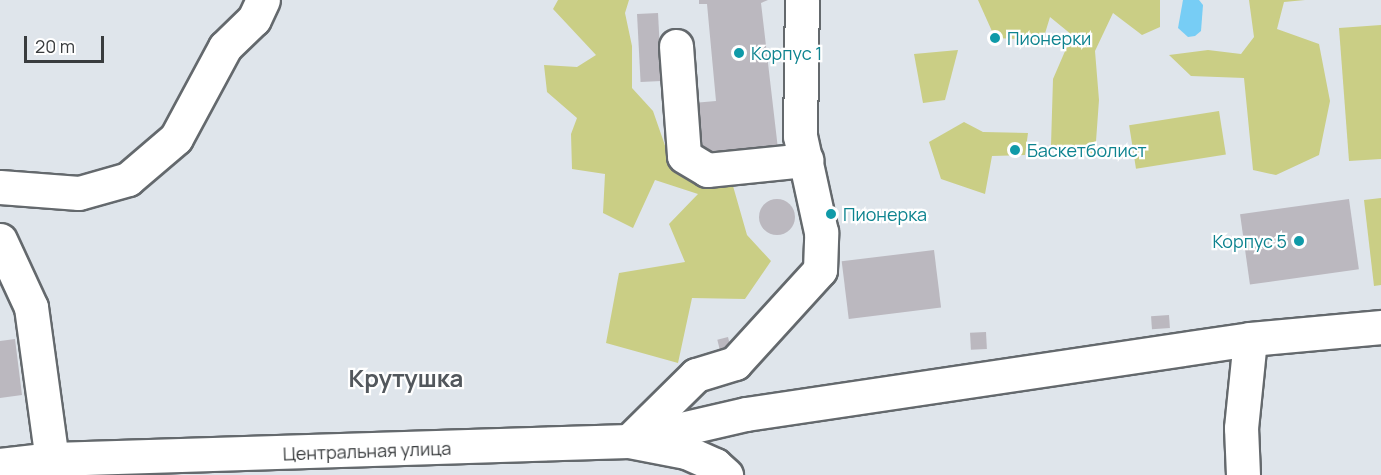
<!DOCTYPE html>
<html>
<head>
<meta charset="utf-8">
<style>
  body { margin:0 }
  #map { position:relative; width:1381px; height:475px; overflow:hidden; background:#dfe5eb; font-family:Manrope,sans-serif }
  div>[style] { position:absolute }
  .green>* { inset:0; background:#cace85; transform-origin:0 0 }
  .water>* { inset:0; background:#77cdf5 }
  .building>* { inset:0; background:#bbb8bf; transform-origin:0 0 }
  .round { border-radius:50% }
  .roads { filter:drop-shadow(2px 0 #64696d) drop-shadow(-2px 0 #64696d) drop-shadow(0 2px #64696d) drop-shadow(0 -2px #64696d) }
  .minor>* { height:33px; margin:-16.5px; padding:0 16.5px; transform-origin:16.5px; border-radius:16.5px; background:#fff }
  .dots>* { width:16px; height:16px; translate:-50% -50%; box-sizing:border-box; border:3px solid #fff; border-radius:50% }
  span { translate:-50% -50%; white-space:nowrap; text-align:center; line-height:1.15; -webkit-text-stroke:4.5px #fff; paint-order:stroke }
  .culture-label { font-size:18px; color:#0d838f }
  .left { translate:0 -50%; text-align:left }
  .right { translate:-100% -50%; text-align:right }
  .street-label { font-size:18px; color:#393c3e }
  .district-label { font-size:24px; color:#52575c; font-weight:700 }
  .scale { position:absolute; left:24px; top:36px; width:80px; height:27px; box-sizing:border-box; border:3px solid #393c3e; border-top:0; padding-left:8px; font-size:18px; line-height:21px; white-space:nowrap; color:#393c3e; -webkit-text-stroke:4px #fff; paint-order:stroke }
</style>
</head>
<body>
<div id="map">
  <div class="green">
    <i style="clip-path:polygon(558px 0,629px 0,625px 13px,632px 46px,632px 88px,653px 111px,669px 157px,686px 173px,733px 186px,747px 235px,771px 261px,745px 299px,692px 298px,678px 363px,606px 343px,619px 273px,685px 262px,669px 224px,698px 194px,655px 180px,633px 228px,603px 213px,605px 174px,572px 169px,571px 134px,577px 118px,547px 92px,544px 65px,577px 67px,596px 55px,553px 9px)"></i>
    <i style="clip-path:polygon(978px 0,1160px 0,1160px 27px,1142px 35px,1113px 13px,1095px 51px,1099px 100px,1095px 155px,1051px 145px,1053px 79px,1072px 35px,1050px 17px,1043px 40px,995px 38px)"></i>
    <i style="clip-path:polygon(1249px 0,1305px 0,1284px 2px,1277px 29px,1319px 44px,1330px 101px,1319px 155px,1276px 175px,1253px 170px,1244px 78px,1191px 76px,1169px 55px,1208px 50px,1241px 54px,1254px 37px)"></i>
    <i style="clip-path:polygon(1381px 25px,1381px 159px,1349px 161px,1339px 28px)"></i>
    <i style="clip-path:polygon(958px 50px,945px 100px,923px 103px,914px 54px)"></i>
    <i style="left:1219px;top:111px;width:44px;height:91px;rotate:81deg"></i>
    <i style="clip-path:polygon(964px 122px,983px 132px,1028px 133px,1025px 155px,992px 156px,985px 194px,941px 179px,929px 142px)"></i>
    <i style="clip-path:polygon(1381px 198px,1381px 285px,1374px 286px,1364px 200px)"></i>
  </div>
  <div class="water">
    <i style="clip-path:polygon(1183px 0,1199px 0,1203px 5px,1201px 31px,1195px 36px,1188px 37px,1178px 28px)"></i>
  </div>
  <div class="building">
    <i style="clip-path:polygon(699px 0,768px 0,761px 3px,778px 149px,699px 159px,693px 103px,716px 101px,707px 4px,699px 4px)"></i>
    <i style="left:658px;top:13px;width:68px;height:21px;rotate:87deg"></i>
    <i class="round" style="left:759px;top:199px;width:36px;height:36px"></i>
    <i style="left:1349px;top:199px;width:71px;height:110px;rotate:82deg"></i>
    <i style="left:934px;top:250px;width:58px;height:93px;rotate:83deg"></i>
    <i style="left:1169px;top:315px;width:13px;height:18px;rotate:86deg"></i>
    <i style="left:986px;top:332px;width:17px;height:16px;rotate:87deg"></i>
    <i style="left:728px;top:337px;width:12px;height:11px;rotate:76deg"></i>
    <i style="clip-path:polygon(15px 339px,22px 395px,0 398px,0 341px)"></i>
  </div>
  <div class="roads">
    <div class="minor">
      <i style="left:676px;top:46px;width:110px;rotate:85.8deg"></i>
      <i style="left:684px;top:156px;width:27px;rotate:31deg"></i>
      <i style="left:707px;top:170px;width:100px;rotate:-5.8deg"></i>
      <i style="left:0;top:187px;width:79px;rotate:4.3deg"></i>
      <i style="left:79px;top:193px;width:51px;rotate:-15.9deg"></i>
      <i style="left:128px;top:179px;width:63px;rotate:-40.5deg"></i>
      <i style="left:176px;top:138px;width:103px;rotate:-61.7deg"></i>
      <i style="left:225px;top:47px;width:40px;rotate:-44deg"></i>
      <i style="left:254px;top:19px;width:21px;rotate:-65deg"></i>
      <i style="left:0;top:240px;width:74px;rotate:65.2deg"></i>
      <i style="left:31px;top:307px;width:170px;rotate:82.2deg"></i>
      <i style="left:629px;top:441px;width:120px;rotate:-13deg"></i>
      <i style="left:746px;top:414px;width:510px;rotate:-8.46deg"></i>
      <i style="left:1250px;top:339px;width:132px;rotate:-5.2deg"></i>
      <i style="left:629px;top:441px;width:94px;rotate:-44.6deg"></i>
      <i style="left:696px;top:375px;width:41px;rotate:-17.1deg"></i>
      <i style="left:735px;top:363px;width:126px;rotate:-47.6deg"></i>
      <i style="left:820px;top:270px;width:38px;rotate:-88deg"></i>
      <i style="left:821px;top:232px;width:98px;rotate:-102.3deg"></i>
      <i style="left:800px;top:136px;width:136px;rotate:-89.2deg"></i>
      <i style="left:0;top:465px;width:53px;rotate:-6.5deg"></i>
      <i style="left:53px;top:459px;width:576px;rotate:-1.79deg"></i>
      <i style="left:629px;top:441px;width:58px;rotate:10.9deg"></i>
      <i style="left:686px;top:452px;width:32px;rotate:24deg"></i>
      <i style="left:715px;top:465px;width:15px;rotate:42deg"></i>
      <i style="left:1243px;top:475px;width:47px;rotate:-92.4deg"></i>
      <i style="left:1241px;top:428px;width:89px;rotate:-84.2deg"></i>
    </div>
  </div>
  <div class="dots">
    <i style="left:995px;top:38px;background:#0f9aa8"></i>
    <i style="left:739px;top:53px;background:#0f9aa8"></i>
    <i style="left:1015px;top:150px;background:#0f9aa8"></i>
    <i style="left:831px;top:214px;background:#0f9aa8"></i>
    <i style="left:1299px;top:241px;background:#0f9aa8"></i>
  </div>
  <div class="culture-label">
    <span class="left" style="left:1007px;top:38px">Пионерки</span>
    <span class="left" style="left:751px;top:53px">Корпус 1</span>
    <span class="left" style="left:1027px;top:150px">Баскетболист</span>
    <span class="left" style="left:843px;top:214px">Пионерка</span>
    <span class="right" style="left:1287px;top:241px">Корпус 5</span>
  </div>
  <div class="street-label">
    <span style="left:367px;top:451px;rotate:-2deg">Центральная улица</span>
  </div>
  <div class="district-label">
    <span style="left:406px;top:378px">Крутушка</span>
  </div>
  <div class="scale">20 m</div>
</div>
</body>
</html>
